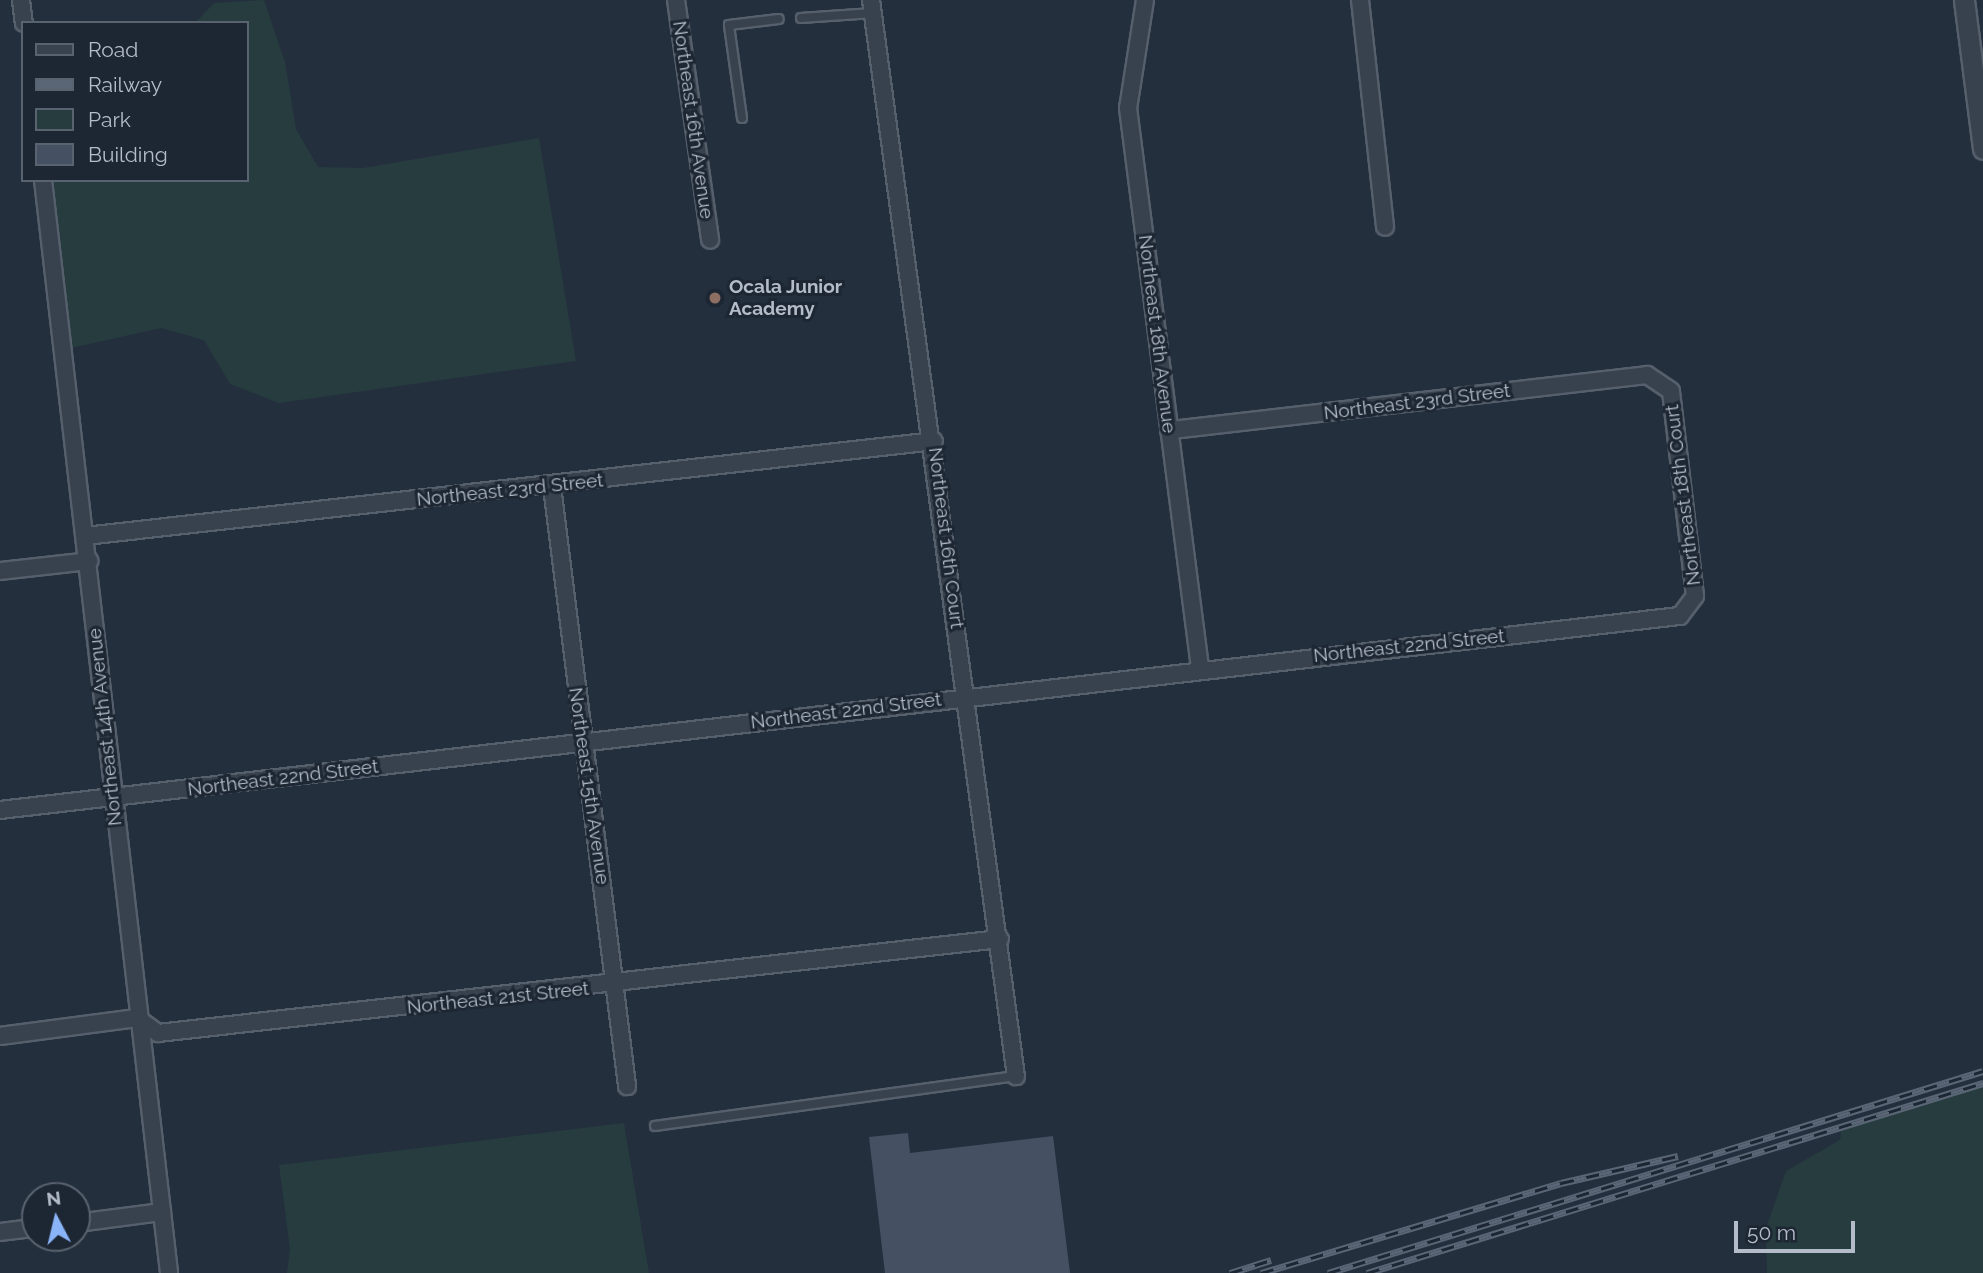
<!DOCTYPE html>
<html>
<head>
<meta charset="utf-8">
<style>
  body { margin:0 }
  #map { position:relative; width:1983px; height:1273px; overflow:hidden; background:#242f3e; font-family:Raleway,sans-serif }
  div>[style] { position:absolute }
  .green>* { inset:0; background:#263c3f }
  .building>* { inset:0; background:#455162 }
  .roads { filter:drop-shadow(2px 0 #565f6c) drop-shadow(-2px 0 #565f6c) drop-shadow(0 2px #565f6c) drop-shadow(0 -2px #565f6c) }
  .service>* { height:8px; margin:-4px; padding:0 4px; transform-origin:4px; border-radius:4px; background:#38414e }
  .minor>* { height:16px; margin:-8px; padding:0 8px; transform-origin:8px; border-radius:8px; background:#38414e }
  .tertiary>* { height:19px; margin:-9.5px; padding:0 9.5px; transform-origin:9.5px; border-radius:9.5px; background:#38414e }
  .rail>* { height:7px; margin-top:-3.5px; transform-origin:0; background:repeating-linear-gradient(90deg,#1d2633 0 13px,#5a6575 0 26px); box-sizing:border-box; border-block:2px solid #5a6575 }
  .dots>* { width:19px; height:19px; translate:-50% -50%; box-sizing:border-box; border:4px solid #1d2633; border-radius:50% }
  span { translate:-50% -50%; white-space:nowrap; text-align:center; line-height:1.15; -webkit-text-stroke:6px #1d2633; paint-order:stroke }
  .street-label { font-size:19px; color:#b4bcc9 }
  .poi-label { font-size:19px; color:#b4bcc9; font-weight:700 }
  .left { translate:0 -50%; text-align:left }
  .legend { position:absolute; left:21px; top:21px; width:228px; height:161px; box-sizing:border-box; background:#1d2633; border:2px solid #59626f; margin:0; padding:9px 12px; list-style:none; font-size:21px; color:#b4bcc9 }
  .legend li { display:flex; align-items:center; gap:14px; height:35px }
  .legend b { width:35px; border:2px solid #59626f }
  .north { position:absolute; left:21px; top:1182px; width:70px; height:70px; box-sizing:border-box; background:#1d2633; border:2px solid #59626f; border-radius:50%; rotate:353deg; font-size:19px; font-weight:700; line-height:28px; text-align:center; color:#b4bcc9 }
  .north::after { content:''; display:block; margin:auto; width:24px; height:32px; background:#8ab4f8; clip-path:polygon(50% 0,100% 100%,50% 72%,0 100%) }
  .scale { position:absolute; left:1734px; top:1221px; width:121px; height:32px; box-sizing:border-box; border:4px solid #b4bcc9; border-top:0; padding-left:9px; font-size:21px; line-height:24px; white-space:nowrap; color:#b4bcc9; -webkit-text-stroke:5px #1d2633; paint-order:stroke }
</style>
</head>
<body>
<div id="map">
  <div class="green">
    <i style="clip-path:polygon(264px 0,285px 62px,296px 129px,318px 167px,363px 168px,539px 138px,576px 361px,279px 403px,230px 384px,204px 340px,161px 328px,71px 348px,51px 180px,247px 180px,247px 23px,195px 23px,214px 3px)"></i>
    <i style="clip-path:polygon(1983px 1083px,1983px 1273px,1767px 1273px,1766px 1228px,1786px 1171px,1840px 1140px,1842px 1126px)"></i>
    <i style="clip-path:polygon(624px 1123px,649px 1273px,287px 1273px,290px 1249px,279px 1165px)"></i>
  </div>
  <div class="building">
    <i style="clip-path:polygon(908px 1133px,910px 1153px,1053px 1136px,1070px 1273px,885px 1273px,869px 1137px)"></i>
  </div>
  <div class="roads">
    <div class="service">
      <i style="left:801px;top:18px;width:72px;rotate:-4deg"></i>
      <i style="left:742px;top:118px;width:94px;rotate:-98deg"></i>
      <i style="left:729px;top:25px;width:50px;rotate:-6.8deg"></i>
      <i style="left:655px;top:1126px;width:364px;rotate:-7.9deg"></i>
    </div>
    <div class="minor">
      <i style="left:21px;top:0;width:23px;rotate:83deg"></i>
      <i style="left:676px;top:0;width:242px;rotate:81.9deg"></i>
      <i style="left:871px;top:0;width:1086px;rotate:82.33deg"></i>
      <i style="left:1145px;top:0;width:109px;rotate:98.9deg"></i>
      <i style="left:1128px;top:108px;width:565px;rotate:82.67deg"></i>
      <i style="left:1360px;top:0;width:228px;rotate:83.7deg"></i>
      <i style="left:43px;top:180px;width:1100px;rotate:83.42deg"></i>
      <i style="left:552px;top:486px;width:605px;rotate:82.87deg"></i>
      <i style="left:85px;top:536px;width:854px;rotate:-6.38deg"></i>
      <i style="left:0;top:571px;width:90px;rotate:-6.4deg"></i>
      <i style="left:0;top:810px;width:1691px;rotate:-6.59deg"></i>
      <i style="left:1680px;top:616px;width:25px;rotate:-53deg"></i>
      <i style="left:1695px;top:596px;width:206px;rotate:-96.7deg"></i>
      <i style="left:1671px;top:391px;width:29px;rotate:-146deg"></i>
      <i style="left:1647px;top:375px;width:481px;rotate:173.4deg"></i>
      <i style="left:0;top:1036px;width:138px;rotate:-7.5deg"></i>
      <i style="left:137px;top:1018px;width:26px;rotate:36deg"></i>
      <i style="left:158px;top:1033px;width:847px;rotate:-6.37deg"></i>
      <i style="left:77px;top:1223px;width:86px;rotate:-7.4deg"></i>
      <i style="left:0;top:1232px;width:35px;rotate:-7deg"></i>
    </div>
    <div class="tertiary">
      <i style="left:1964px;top:0;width:150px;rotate:82.7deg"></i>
    </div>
  </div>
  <div class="rail">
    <i style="left:1230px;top:1273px;width:43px;rotate:-17.6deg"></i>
    <i style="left:1261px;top:1273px;width:313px;rotate:-16.7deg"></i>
    <i style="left:1561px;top:1183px;width:120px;rotate:-13deg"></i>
    <i style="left:1328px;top:1273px;width:685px;rotate:-17.14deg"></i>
    <i style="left:1367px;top:1273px;width:645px;rotate:-17.14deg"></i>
  </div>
  <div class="dots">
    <i style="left:715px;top:298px;background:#8d6e63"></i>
  </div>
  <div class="street-label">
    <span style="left:693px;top:120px;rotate:82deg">Northeast 16th Avenue</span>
    <span style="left:1157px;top:334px;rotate:83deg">Northeast 18th Avenue</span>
    <span style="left:1417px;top:402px;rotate:-7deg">Northeast 23rd Street</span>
    <span style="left:510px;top:490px;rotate:-6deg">Northeast 23rd Street</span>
    <span style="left:1683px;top:495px;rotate:-97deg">Northeast 18th Court</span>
    <span style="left:946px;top:538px;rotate:83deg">Northeast 16th Court</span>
    <span style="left:1409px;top:646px;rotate:-6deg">Northeast 22nd Street</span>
    <span style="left:846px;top:711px;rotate:-7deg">Northeast 22nd Street</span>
    <span style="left:105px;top:727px;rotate:-96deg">Northeast 14th Avenue</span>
    <span style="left:283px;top:778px;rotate:-7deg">Northeast 22nd Street</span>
    <span style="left:589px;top:786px;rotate:82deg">Northeast 15th Avenue</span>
    <span style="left:498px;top:998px;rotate:-6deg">Northeast 21st Street</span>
  </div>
  <div class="poi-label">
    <span class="left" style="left:729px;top:298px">Ocala Junior<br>Academy</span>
  </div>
  <ul class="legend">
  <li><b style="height:9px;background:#38414e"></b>Road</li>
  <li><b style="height:9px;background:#5a6575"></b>Railway</li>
  <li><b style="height:19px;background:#263c3f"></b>Park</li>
  <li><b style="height:19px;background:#455162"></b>Building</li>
  </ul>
  <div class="north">N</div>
  <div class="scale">50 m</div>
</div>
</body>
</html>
